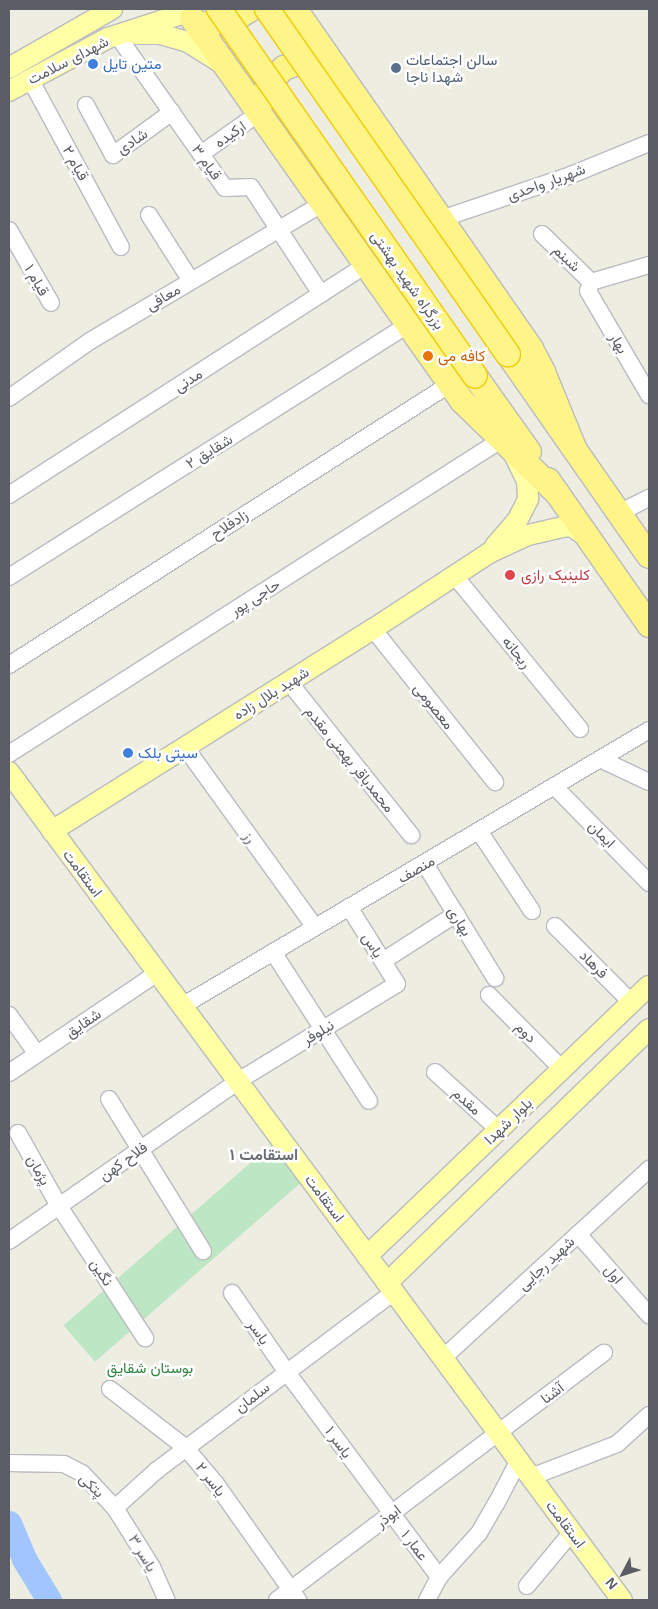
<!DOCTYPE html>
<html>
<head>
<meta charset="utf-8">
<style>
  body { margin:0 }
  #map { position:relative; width:658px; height:1609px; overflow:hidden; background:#eeede2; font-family:Helvetica,Vazirmatn,sans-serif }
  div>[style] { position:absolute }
  .green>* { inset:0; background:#bde6c4; transform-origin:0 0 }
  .river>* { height:25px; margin:-12.5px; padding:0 12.5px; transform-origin:12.5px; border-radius:12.5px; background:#a1c6ff }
  .roads { filter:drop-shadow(1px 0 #babbc1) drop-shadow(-1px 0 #babbc1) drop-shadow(0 1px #babbc1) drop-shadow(0 -1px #babbc1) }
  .minor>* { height:16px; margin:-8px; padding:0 8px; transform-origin:8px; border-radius:8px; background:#fff }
  .major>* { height:20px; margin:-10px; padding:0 10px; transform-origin:10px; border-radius:10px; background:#ffffa6 }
  .highway>* { height:24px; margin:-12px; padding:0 12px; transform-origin:12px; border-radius:12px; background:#fff488 }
  .bridges { filter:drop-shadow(1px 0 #f0cc00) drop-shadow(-1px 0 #f0cc00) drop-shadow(0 1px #f0cc00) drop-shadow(0 -1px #f0cc00) }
  .highway-bridge>* { height:24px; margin:-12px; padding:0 12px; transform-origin:12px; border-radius:12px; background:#fff488 }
  .dots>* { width:14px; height:14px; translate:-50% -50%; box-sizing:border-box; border:2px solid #fff; border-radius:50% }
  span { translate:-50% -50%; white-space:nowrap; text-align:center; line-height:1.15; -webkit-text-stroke:5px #fff; paint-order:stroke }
  .service-label { font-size:15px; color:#4e5e75 }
  .left { translate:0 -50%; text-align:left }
  .street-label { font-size:15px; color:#5a5d63 }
  .shop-label { font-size:15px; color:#366cbe }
  .food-label { font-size:15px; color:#c56008 }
  .health-label { font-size:15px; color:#be3a42 }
  .park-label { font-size:15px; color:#318442 }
  .neighbourhood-label { font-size:16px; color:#6b6f75; font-weight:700 }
  .frame { position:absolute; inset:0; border:10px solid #5a5d63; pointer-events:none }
  .north { position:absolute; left:598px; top:1549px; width:50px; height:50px; -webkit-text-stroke:4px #fff; paint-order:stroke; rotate:230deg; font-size:14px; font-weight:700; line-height:20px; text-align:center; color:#5a5d63 }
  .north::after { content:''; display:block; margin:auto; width:18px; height:22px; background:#5a5d63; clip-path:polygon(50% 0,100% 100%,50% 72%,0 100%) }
</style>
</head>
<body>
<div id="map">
  <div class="green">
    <i style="left:271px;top:1145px;width:48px;height:275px;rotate:49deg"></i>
  </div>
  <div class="river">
    <i style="left:9px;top:1523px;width:39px;rotate:67deg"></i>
    <i style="left:24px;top:1559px;width:48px;rotate:58.6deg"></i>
  </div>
  <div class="roads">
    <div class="minor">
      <i style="left:117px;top:35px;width:187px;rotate:54.8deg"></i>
      <i style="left:225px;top:188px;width:26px;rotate:-2deg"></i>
      <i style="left:251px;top:187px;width:128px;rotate:56.8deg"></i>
      <i style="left:30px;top:79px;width:191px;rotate:61.6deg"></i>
      <i style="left:86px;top:105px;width:57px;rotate:61.6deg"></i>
      <i style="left:113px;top:155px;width:73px;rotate:-36.1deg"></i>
      <i style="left:201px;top:154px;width:71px;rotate:-35.3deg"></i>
      <i style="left:149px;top:215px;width:78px;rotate:57.5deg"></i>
      <i style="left:441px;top:219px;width:137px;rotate:-18.7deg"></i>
      <i style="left:571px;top:175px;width:84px;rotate:-22.3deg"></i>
      <i style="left:9px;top:230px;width:84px;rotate:60.1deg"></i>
      <i style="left:542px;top:234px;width:69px;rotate:44.4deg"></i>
      <i style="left:649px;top:265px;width:60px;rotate:163.7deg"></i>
      <i style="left:591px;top:282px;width:9px;rotate:108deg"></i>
      <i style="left:588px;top:291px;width:121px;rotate:59.6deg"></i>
      <i style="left:9px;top:398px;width:99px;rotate:-35.1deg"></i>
      <i style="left:90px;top:341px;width:271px;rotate:-30.6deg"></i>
      <i style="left:9px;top:495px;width:425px;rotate:-32.8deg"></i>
      <i style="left:619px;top:513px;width:34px;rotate:-27deg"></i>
      <i style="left:454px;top:575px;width:199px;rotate:50.7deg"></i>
      <i style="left:9px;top:577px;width:472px;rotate:-32.3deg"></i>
      <i style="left:373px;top:629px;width:196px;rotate:51.4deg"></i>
      <i style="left:9px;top:665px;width:523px;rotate:-32.5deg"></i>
      <i style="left:289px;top:682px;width:196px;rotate:51.4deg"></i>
      <i style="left:185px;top:747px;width:222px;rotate:54.2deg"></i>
      <i style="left:9px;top:754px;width:584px;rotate:-32.55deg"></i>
      <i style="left:600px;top:759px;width:54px;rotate:25.1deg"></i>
      <i style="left:554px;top:786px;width:136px;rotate:45.6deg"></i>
      <i style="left:479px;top:831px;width:96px;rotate:56.5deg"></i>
      <i style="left:425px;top:864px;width:134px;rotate:58.4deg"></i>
      <i style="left:555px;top:926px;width:109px;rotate:45deg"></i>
      <i style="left:273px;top:952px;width:177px;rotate:57.2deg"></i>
      <i style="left:383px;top:961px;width:87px;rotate:-32.8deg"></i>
      <i style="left:489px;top:995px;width:104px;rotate:45.4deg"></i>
      <i style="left:182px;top:1006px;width:542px;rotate:-30.58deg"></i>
      <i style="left:9px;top:1015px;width:48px;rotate:54.3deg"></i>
      <i style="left:435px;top:1072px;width:86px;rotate:42.2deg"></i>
      <i style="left:9px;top:1073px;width:179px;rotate:-34deg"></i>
      <i style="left:109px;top:1099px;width:179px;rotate:58.3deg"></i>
      <i style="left:18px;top:1133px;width:84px;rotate:60.7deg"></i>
      <i style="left:59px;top:1206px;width:158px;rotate:56.9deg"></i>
      <i style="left:578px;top:1234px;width:108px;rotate:48.8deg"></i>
      <i style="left:9px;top:1241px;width:279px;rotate:-34.9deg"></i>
      <i style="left:238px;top:1081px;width:186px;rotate:-31.4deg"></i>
      <i style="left:397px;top:984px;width:91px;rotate:-121.9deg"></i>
      <i style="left:232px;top:1293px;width:95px;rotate:55.3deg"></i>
      <i style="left:286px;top:1371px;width:257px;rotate:53.4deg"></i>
      <i style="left:443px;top:1358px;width:280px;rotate:-42.5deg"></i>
      <i style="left:110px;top:1389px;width:96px;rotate:37.8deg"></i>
      <i style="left:186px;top:1448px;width:47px;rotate:50.2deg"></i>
      <i style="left:216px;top:1484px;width:142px;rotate:54.7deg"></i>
      <i style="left:9px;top:1463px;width:55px;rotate:1deg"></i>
      <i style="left:64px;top:1464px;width:20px;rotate:27deg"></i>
      <i style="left:82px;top:1473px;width:48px;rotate:46.7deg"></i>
      <i style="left:115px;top:1508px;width:70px;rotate:57.9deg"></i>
      <i style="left:152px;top:1567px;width:36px;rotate:66deg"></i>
      <i style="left:531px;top:1477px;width:92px;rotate:-21deg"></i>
      <i style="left:617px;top:1444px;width:43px;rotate:-42.2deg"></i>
      <i style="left:115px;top:1508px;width:57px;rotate:-42.1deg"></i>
      <i style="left:157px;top:1470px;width:296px;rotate:-36.9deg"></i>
      <i style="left:527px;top:1586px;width:70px;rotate:-50.2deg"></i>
      <i style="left:277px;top:1600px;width:410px;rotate:-37.1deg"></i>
      <i style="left:427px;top:1600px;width:26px;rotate:-62deg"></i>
      <i style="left:439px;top:1577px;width:59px;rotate:-47.7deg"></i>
      <i style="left:479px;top:1533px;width:34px;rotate:-60deg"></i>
      <i style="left:496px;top:1504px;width:50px;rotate:-62.4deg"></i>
    </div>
    <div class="major">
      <i style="left:135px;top:34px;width:25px"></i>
      <i style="left:160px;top:34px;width:29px;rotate:16deg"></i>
      <i style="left:188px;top:42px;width:41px;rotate:32.2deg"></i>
      <i style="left:9px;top:68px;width:119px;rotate:-29.8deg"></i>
      <i style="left:9px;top:91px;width:112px;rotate:-28.2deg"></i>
      <i style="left:108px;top:38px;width:81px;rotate:-18deg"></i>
      <i style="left:495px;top:546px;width:33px;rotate:-49deg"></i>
      <i style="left:517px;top:521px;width:25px;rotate:-63deg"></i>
      <i style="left:528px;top:499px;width:18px;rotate:-93deg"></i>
      <i style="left:527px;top:481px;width:28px;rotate:-116deg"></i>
      <i style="left:9px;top:772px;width:1030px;rotate:53.49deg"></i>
      <i style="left:52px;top:831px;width:379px;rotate:-32.2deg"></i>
      <i style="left:373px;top:629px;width:139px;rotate:-33.2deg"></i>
      <i style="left:489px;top:553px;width:43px;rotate:-24.8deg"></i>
      <i style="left:528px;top:535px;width:39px;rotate:-13deg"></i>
      <i style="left:566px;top:526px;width:7px;rotate:8deg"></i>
      <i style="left:573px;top:527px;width:19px;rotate:36deg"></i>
      <i style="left:367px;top:1256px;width:390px;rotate:-43.8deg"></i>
      <i style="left:387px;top:1283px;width:365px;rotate:-44.1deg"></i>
    </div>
    <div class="highway">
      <i style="left:295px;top:9px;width:414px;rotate:55.2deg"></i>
      <i style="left:531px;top:349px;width:26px;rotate:62deg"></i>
      <i style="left:543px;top:372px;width:84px;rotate:67.7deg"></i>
      <i style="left:192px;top:18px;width:469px;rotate:54.8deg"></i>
      <i style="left:462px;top:401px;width:132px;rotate:44.1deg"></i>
      <i style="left:209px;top:23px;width:22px;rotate:-5deg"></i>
      <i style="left:231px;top:21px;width:23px;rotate:-31deg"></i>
      <i style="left:262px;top:101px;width:20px;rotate:-70deg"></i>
      <i style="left:269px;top:82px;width:21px;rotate:-43deg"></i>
      <i style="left:284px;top:68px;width:20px;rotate:-20deg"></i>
      <i style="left:303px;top:61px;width:20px;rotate:3deg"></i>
      <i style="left:508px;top:354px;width:246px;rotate:55.1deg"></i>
      <i style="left:475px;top:376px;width:93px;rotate:54.6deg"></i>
      <i style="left:548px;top:480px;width:177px;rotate:55.1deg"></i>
    </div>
  </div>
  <div class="bridges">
    <div class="highway-bridge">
      <i style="left:219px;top:9px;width:447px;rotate:55.1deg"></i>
      <i style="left:267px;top:9px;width:421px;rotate:55.1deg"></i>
    </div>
  </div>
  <div class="dots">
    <i style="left:93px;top:64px;background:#3f7fe0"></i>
    <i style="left:396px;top:68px;background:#5c6f8a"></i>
    <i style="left:428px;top:356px;background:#e8710a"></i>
    <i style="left:510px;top:575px;background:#e0444e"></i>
    <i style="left:128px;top:753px;background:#3f7fe0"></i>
  </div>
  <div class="service-label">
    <span class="left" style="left:406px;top:68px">سالن اجتماعات<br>شهدا ناجا</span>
  </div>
  <div class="street-label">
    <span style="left:68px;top:60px;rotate:-27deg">شهدای سلامت</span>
    <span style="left:230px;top:134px;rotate:-35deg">ارکیده</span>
    <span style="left:132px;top:141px;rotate:-34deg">شادی</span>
    <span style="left:207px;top:162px;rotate:55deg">قیام ۳</span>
    <span style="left:76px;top:163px;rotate:61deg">قیام ۲</span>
    <span style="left:546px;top:182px;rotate:-20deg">شهریار واحدی</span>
    <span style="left:567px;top:258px;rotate:44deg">شبنم</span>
    <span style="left:37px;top:280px;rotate:60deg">قیام ۱</span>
    <span style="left:408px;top:280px;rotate:55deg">بزرگراه شهید بهشتی</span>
    <span style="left:163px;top:297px;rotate:-31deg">معافی</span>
    <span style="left:619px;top:343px;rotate:59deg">بهار</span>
    <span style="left:188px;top:380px;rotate:-33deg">مدنی</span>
    <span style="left:209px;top:451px;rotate:-32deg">شقایق ۲</span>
    <span style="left:229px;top:524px;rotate:-33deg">زادفلاح</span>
    <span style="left:255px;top:597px;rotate:-32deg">حاجی پور</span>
    <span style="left:517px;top:652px;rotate:51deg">ریحانه</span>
    <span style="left:271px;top:693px;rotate:-32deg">شهید بلال زاده</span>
    <span style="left:434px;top:706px;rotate:51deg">معصومی</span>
    <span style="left:350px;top:759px;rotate:51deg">محمدباقر بهمنی مقدم</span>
    <span style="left:602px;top:834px;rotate:45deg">ایمان</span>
    <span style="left:250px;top:837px;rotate:54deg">رز</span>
    <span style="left:416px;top:869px;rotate:-30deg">منصف</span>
    <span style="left:83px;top:873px;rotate:53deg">استقامت</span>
    <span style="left:460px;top:921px;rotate:58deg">بهاری</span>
    <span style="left:373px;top:945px;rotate:58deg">یاس</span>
    <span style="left:594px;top:964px;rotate:45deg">فرهاد</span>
    <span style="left:83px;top:1023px;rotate:-34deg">شقایق</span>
    <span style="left:318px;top:1032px;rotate:-31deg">نیلوفر</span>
    <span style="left:526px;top:1032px;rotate:45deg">دوم</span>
    <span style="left:467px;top:1101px;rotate:42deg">مقدم</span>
    <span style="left:508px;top:1121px;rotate:-44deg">بلوار شهدا</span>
    <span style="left:123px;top:1161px;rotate:-35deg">فلاح کهن</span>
    <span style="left:39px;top:1170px;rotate:60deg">پژمان</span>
    <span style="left:325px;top:1198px;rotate:53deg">استقامت</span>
    <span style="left:546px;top:1263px;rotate:-43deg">شهید رجایی</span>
    <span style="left:102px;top:1272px;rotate:57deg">نگین</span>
    <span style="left:614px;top:1274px;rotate:49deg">اول</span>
    <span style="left:259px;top:1332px;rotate:55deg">یاسر</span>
    <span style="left:552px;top:1393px;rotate:-37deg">آشنا</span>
    <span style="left:252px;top:1397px;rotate:-38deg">سلمان</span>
    <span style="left:339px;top:1442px;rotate:54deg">یاسر ۱</span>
    <span style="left:211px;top:1479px;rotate:52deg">یاسر ۲</span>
    <span style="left:92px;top:1485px;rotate:44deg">پتکی</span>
    <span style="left:388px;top:1516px;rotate:-37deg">ابوذر</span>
    <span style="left:566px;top:1524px;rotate:53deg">استقامت</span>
    <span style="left:415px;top:1545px;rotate:53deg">عمار ۱</span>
    <span style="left:143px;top:1553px;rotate:59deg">یاسر ۳</span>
  </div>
  <div class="shop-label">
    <span class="left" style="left:103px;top:64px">متین تایل</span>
    <span class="left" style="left:138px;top:753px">سیتی بلک</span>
  </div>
  <div class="food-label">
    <span class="left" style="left:438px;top:356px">کافه می</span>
  </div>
  <div class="health-label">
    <span class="left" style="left:521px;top:575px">کلینیک رازی</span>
  </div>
  <div class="park-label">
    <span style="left:150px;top:1368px">بوستان شقایق</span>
  </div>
  <div class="neighbourhood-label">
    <span style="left:264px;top:1155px">استقامت ۱</span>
  </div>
  <div class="frame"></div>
  <div class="north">N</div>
</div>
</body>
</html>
